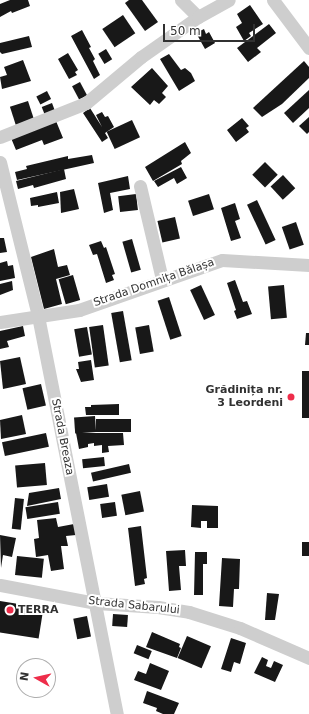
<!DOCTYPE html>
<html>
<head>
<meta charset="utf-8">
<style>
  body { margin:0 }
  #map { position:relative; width:309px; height:714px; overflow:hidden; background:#fff; font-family:"DejaVu Sans",sans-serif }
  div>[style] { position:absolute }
  .building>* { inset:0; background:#181818; transform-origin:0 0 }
  .minor>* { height:13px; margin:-6.5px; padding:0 6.5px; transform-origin:6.5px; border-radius:6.5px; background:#cecece }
  .dots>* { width:11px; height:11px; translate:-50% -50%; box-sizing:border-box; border:2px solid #fff; border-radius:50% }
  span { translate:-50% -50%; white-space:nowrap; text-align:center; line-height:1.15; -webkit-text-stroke:4px #fff; paint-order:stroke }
  .street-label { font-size:11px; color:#313131 }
  .poi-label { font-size:11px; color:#313131; font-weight:700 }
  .right { translate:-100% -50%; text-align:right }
  .left { translate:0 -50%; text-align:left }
  .north { position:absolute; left:16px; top:658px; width:40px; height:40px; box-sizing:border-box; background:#fff; border:1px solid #adadad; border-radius:50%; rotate:278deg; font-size:11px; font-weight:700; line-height:16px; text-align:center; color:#313131 }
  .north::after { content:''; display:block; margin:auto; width:14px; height:18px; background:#ee2d4a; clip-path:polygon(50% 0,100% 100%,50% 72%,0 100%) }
  .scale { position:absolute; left:163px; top:24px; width:92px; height:18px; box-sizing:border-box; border:2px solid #313131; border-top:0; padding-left:5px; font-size:12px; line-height:14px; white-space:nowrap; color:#313131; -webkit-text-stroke:3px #fff; paint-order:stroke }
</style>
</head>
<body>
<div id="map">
  <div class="building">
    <i style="clip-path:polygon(10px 0,28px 0,30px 6px,12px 13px,11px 11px,0 17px,0 4px)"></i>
    <i style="clip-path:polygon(129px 0,142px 0,158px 22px,145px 31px,125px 3px)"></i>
    <i style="clip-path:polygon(250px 5px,263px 24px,249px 33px,251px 36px,244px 41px,236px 27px,242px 23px,237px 14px)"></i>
    <i style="left:123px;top:15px;width:22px;height:25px;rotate:56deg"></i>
    <i style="clip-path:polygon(269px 24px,276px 33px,257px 48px,261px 52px,248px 62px,237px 48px)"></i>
    <i style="clip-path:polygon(204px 29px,206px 34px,209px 32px,215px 43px,205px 49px,196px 33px)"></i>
    <i style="clip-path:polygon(82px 30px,91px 47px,89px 48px,95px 59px,93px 61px,100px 75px,94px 79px,71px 36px)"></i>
    <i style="clip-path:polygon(29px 36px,32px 47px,2px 54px,0 52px,0 43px)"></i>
    <i style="left:106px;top:49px;width:12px;height:9px;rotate:59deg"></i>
    <i style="clip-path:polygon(68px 53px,78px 70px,75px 72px,77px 75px,69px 79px,58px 59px)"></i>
    <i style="clip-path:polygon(169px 54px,181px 70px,185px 68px,191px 73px,195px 81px,179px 91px,160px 59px)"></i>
    <i style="clip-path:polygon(23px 60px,31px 81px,2px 89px,0 77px,7px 75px,4px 67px)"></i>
    <i style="clip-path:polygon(304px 61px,309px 67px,309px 78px,282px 104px,262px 117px,253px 108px)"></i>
    <i style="clip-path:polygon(152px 68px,168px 86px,162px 93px,166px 97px,159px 104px,154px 100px,150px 105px,131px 87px)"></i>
    <i style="left:80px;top:82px;width:15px;height:9px;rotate:62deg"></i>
    <i style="clip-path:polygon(309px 90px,309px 108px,293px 123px,284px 113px)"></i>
    <i style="left:47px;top:91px;width:9px;height:12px;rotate:63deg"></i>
    <i style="left:28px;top:101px;width:19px;height:19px;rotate:72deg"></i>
    <i style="left:52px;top:103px;width:9px;height:11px;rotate:69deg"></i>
    <i style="clip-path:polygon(90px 108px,102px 127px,96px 115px,102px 112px,105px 117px,108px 116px,114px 127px,105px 133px,108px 138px,102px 142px,83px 113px)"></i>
    <i style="clip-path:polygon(309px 117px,309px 132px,307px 134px,299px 126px)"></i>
    <i style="clip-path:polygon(242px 118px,249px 126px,246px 128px,249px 132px,236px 142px,227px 130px)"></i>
    <i style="left:132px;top:120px;width:19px;height:28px;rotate:65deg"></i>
    <i style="clip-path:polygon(56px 121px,63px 138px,44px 145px,42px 140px,16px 150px,11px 138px)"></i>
    <i style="clip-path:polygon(185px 142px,191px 153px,181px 161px,182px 164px,153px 181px,145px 167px)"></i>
    <i style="clip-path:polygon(92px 155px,94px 163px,17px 180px,15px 172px,27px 169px,26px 166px,68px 156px,68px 159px)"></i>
    <i style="left:265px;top:162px;width:18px;height:18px;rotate:45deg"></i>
    <i style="clip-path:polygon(181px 167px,187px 178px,177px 184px,174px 178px,158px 187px,154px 181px)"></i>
    <i style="clip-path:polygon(64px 169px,66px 179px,34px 188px,33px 185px,18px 189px,16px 181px)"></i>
    <i style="left:283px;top:175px;width:18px;height:17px;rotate:47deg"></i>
    <i style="clip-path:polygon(128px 176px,130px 189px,110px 193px,113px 210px,104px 213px,98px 183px)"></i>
    <i style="clip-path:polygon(74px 189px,79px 209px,61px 213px,60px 192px)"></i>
    <i style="clip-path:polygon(57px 192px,59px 203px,38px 207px,38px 205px,31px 206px,30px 198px)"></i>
    <i style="left:136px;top:194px;width:16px;height:18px;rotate:83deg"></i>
    <i style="left:209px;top:194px;width:16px;height:22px;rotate:72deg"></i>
    <i style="left:257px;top:200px;width:44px;height:11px;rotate:65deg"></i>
    <i style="clip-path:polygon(235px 203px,240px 219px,235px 221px,241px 238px,231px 241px,221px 208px)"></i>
    <i style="left:175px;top:217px;width:22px;height:18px;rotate:77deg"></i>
    <i style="left:296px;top:222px;width:24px;height:15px;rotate:71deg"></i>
    <i style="clip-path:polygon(0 238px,4px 238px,7px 252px,0 253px)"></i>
    <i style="left:132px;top:239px;width:32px;height:10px;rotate:74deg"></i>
    <i style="clip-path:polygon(101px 241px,104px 248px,106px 247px,115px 274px,112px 275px,114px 280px,106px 283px,97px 254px,93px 255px,89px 245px)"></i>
    <i style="clip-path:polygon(54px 249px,58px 267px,67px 265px,70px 275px,56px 279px,62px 304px,44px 309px,31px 257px)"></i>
    <i style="clip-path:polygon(7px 261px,8px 266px,13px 265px,15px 278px,0 281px,0 263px)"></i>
    <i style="left:73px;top:275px;width:26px;height:15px;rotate:74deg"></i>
    <i style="clip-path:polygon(235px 280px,243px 302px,247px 301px,252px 314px,237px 319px,234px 311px,236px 310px,227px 283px)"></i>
    <i style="clip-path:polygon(12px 281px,13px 290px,0 295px,0 284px)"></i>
    <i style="left:201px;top:285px;width:33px;height:12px;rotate:65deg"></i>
    <i style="left:284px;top:285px;width:33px;height:16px;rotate:85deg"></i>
    <i style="left:169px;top:297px;width:41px;height:12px;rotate:72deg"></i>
    <i style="left:123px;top:311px;width:50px;height:12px;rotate:80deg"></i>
    <i style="left:103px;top:325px;width:41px;height:14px;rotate:82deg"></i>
    <i style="left:149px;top:325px;width:27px;height:14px;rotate:80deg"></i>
    <i style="clip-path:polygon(23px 326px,25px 336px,7px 341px,9px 347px,0 349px,0 331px)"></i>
    <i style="left:87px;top:327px;width:28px;height:13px;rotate:80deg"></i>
    <i style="clip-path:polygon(306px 333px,309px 333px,309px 345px,305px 345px)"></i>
    <i style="clip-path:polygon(20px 357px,26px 384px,3px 389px,0 361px)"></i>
    <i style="clip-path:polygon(91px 360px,94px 380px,81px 382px,76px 369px,79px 369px,78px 362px)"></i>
    <i style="left:302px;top:371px;width:7px;height:47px"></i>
    <i style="left:41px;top:384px;width:22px;height:19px;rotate:77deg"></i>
    <i style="clip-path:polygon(119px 404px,119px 415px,86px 415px,85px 407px,91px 407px,91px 405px)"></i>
    <i style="clip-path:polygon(22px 415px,26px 434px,1px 439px,0 420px)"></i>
    <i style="left:95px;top:416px;width:16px;height:21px;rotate:86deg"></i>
    <i style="left:131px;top:419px;width:13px;height:35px;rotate:90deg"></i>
    <i style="left:46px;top:433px;width:14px;height:45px;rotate:78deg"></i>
    <i style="clip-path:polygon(76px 433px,123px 433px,124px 445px,108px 446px,109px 452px,102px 453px,102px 445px,94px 446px,94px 443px,88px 444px,88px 447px,79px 449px)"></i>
    <i style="left:104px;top:457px;width:9px;height:22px;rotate:84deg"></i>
    <i style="left:45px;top:463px;width:22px;height:30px;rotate:85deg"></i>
    <i style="left:129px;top:464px;width:9px;height:39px;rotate:77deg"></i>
    <i style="left:107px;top:484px;width:13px;height:20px;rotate:81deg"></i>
    <i style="clip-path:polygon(59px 488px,61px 499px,27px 506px,29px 493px)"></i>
    <i style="left:140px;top:491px;width:21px;height:19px;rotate:79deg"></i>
    <i style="left:15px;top:498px;width:9px;height:31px;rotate:6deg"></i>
    <i style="left:58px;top:502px;width:12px;height:33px;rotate:81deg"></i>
    <i style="left:115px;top:502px;width:14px;height:15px;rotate:82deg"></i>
    <i style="clip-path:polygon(192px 505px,218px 506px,218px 528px,207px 528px,207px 521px,201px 521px,201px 528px,191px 527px)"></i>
    <i style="clip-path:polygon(56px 518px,58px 527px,74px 524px,76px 535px,66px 536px,68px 546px,61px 546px,64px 569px,51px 571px,48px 555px,36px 557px,34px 539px,39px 538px,37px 520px)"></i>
    <i style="clip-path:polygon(141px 526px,147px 578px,144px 579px,145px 584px,135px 586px,128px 528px)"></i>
    <i style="clip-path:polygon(0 535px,16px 538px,12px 557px,3px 555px,1px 568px)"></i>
    <i style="left:302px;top:542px;width:7px;height:14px"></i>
    <i style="clip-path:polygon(185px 550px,186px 566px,179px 566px,181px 590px,169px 591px,166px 551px)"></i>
    <i style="clip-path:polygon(195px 552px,207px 552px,207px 564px,203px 564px,203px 595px,194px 595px)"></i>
    <i style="left:17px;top:556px;width:27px;height:19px;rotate:6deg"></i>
    <i style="clip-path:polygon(222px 558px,240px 559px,239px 589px,234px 589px,233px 607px,219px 606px)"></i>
    <i style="clip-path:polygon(267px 593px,279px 594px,275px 620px,265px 620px)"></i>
    <i style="left:0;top:601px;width:44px;height:31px;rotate:9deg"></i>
    <i style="left:113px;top:614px;width:15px;height:12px;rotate:4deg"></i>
    <i style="left:87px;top:616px;width:21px;height:14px;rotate:79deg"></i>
    <i style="clip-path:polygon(152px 632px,180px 644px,179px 647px,181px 648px,177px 658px,146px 647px)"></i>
    <i style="left:187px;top:636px;width:26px;height:24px;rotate:23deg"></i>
    <i style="clip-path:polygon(231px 638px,246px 643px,240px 664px,234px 662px,231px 672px,221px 669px)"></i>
    <i style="left:137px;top:645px;width:16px;height:9px;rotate:22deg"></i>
    <i style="clip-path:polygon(262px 657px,268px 660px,266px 666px,271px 668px,274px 661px,283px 665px,275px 682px,254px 673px)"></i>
    <i style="clip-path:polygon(150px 663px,169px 671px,161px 690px,134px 680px,138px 671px,146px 674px)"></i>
    <i style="clip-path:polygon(147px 691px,179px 703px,174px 714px,163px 714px,156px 711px,157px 708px,143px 703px)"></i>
  </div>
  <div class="minor">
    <i style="left:181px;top:0;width:24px;rotate:45deg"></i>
    <i style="left:273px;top:0;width:60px;rotate:53.1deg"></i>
    <i style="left:0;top:137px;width:92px;rotate:-21.6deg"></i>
    <i style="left:86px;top:103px;width:72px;rotate:-39.9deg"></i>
    <i style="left:141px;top:57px;width:70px;rotate:-35.1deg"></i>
    <i style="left:198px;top:17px;width:35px;rotate:-29deg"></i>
    <i style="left:0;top:162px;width:159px;rotate:76.1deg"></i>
    <i style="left:38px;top:316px;width:406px;rotate:78.8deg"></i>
    <i style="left:140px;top:186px;width:96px;rotate:76.7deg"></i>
    <i style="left:0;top:322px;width:80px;rotate:-8.6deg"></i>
    <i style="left:79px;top:310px;width:151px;rotate:-19.3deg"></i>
    <i style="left:222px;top:260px;width:87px;rotate:3.3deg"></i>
    <i style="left:0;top:585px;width:98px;rotate:10.6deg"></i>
    <i style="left:96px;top:603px;width:62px;rotate:3.7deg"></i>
    <i style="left:158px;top:607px;width:31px;rotate:9deg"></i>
    <i style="left:189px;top:612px;width:53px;rotate:17.4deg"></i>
    <i style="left:240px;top:628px;width:75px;rotate:23.5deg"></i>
  </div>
  <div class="dots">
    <i style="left:291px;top:397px;background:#ee2d4a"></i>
    <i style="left:10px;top:610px;background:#ee2d4a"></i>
  </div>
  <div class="street-label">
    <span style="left:154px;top:283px;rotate:-19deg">Strada Domnița Bălașa</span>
    <span style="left:62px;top:437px;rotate:79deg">Strada Breaza</span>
    <span style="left:134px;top:606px;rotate:6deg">Strada Sabarului</span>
  </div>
  <div class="poi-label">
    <span class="right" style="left:283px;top:397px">Grădinița nr.<br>3 Leordeni</span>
    <span class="left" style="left:18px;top:610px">TERRA</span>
  </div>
  <div class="north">N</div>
  <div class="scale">50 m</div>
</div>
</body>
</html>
